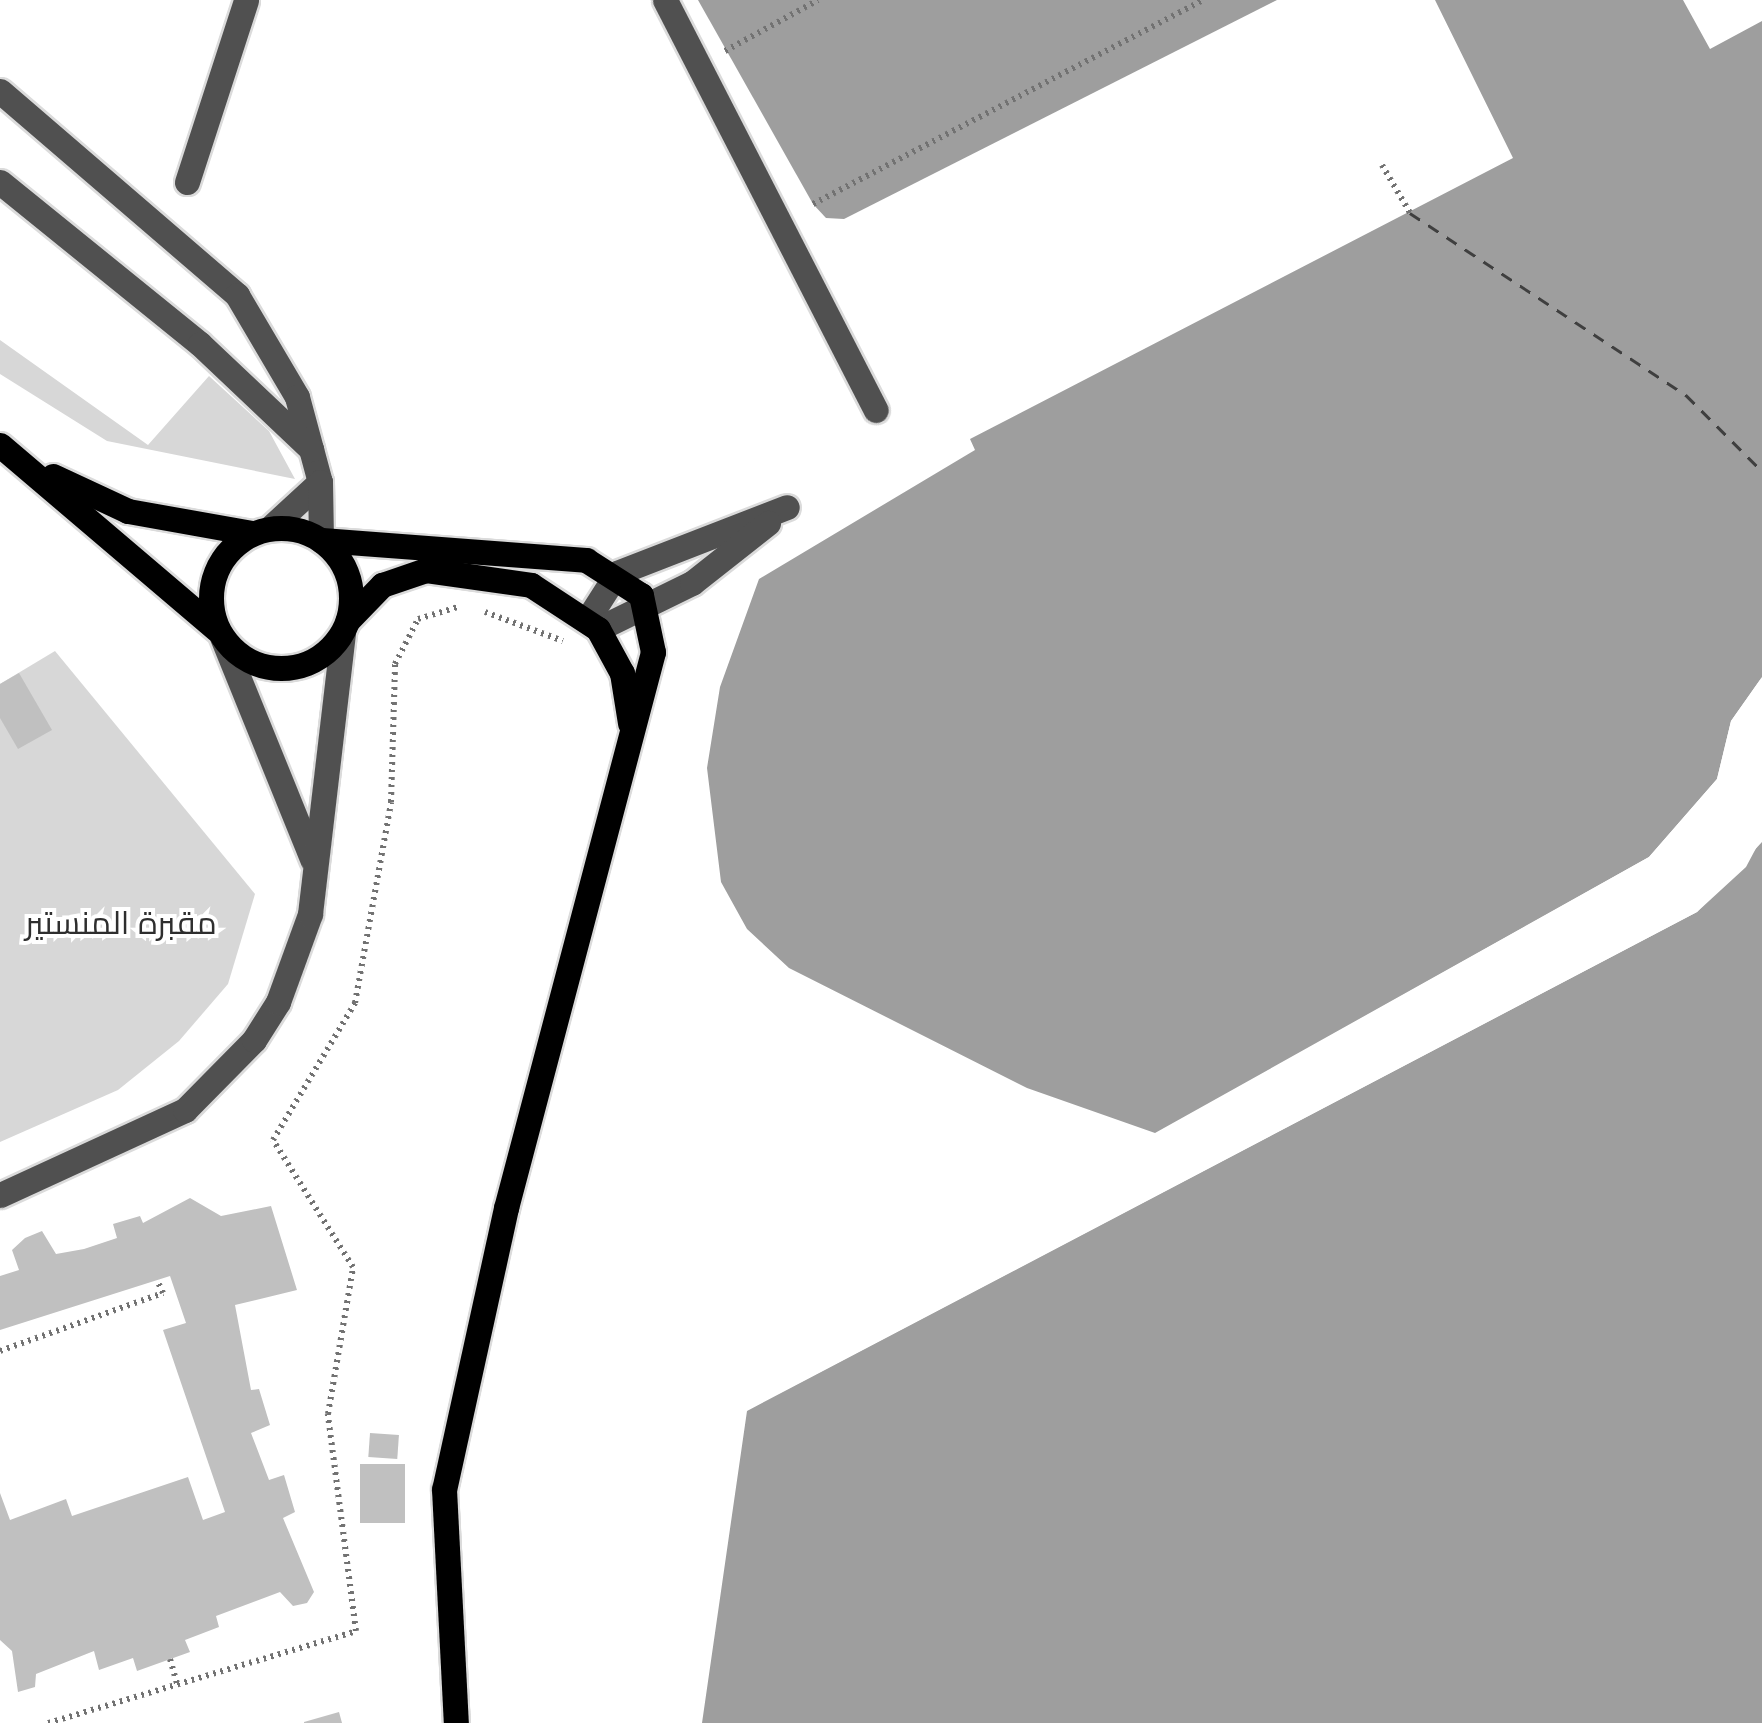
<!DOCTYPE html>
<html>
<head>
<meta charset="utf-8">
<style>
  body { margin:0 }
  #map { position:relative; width:1762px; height:1723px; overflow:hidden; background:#fff; font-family:Quicksand,Cairo,sans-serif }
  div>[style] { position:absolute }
  .green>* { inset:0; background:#d7d7d7 }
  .water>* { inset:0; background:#9e9e9e }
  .pier>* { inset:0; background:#fff }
  .ferry>* { height:2.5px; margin-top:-1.25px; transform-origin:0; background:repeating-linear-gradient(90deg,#3f3f3f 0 12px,transparent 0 22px) }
  .building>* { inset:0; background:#c0c0c0; transform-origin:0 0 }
  .path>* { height:6px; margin-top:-3px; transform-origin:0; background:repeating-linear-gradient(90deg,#727272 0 2.5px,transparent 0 7.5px) }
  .roads { filter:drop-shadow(2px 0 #dbdbdb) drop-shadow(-2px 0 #dbdbdb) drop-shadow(0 2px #dbdbdb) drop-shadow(0 -2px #dbdbdb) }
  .minor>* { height:25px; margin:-12.5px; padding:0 12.5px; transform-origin:12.5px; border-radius:12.5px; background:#505050 }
  .major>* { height:25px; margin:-12.5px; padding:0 12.5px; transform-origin:12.5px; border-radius:12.5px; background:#000 }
  .major>.ring { margin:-12.5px; padding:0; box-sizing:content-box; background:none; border:25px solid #000; border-radius:50% }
  span { translate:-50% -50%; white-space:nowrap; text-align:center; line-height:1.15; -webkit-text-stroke:8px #fff; paint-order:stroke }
  .park-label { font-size:32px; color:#2e2e2e }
</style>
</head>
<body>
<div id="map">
  <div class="green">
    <i style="clip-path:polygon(0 340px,148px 445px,209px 376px,269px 431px,295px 479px,107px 441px,0 374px)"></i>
    <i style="clip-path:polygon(55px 651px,255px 894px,228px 984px,179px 1041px,118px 1090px,0 1142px,0 684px)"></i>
  </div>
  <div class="water">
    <i style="clip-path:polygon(698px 0,1277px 0,844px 219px,826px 218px,813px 204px)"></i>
    <i style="clip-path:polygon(1435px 0,1683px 0,1710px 49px,1762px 21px,1762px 677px,1731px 721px,1717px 779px,1649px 857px,1155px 1133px,1027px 1088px,789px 968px,747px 929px,721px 882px,707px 768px,720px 687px,759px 579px,975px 450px,970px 439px,1513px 158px)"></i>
    <i style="clip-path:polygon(1762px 842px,1762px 1723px,702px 1723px,747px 1411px,1697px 912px)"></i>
  </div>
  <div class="pier">
    <i style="clip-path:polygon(1762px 677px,1736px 723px,1721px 782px,1652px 861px,1150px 1137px,1649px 857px,1717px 779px,1731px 721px)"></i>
    <i style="clip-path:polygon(1762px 837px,1746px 867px,1697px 912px,742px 1413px,1694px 908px)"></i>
  </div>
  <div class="ferry">
    <i style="left:1410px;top:213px;width:331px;rotate:33.4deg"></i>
    <i style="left:1686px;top:395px;width:107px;rotate:45deg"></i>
  </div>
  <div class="building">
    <i style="clip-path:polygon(19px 673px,52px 730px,18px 749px,0 718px,0 684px)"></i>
    <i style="clip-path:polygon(190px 1198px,221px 1216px,271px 1206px,297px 1290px,235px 1305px,251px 1390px,259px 1389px,270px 1425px,251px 1433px,269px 1480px,284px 1475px,295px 1512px,283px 1518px,314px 1592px,307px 1603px,293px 1606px,280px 1592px,216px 1616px,219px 1627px,185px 1640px,190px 1652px,137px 1671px,133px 1658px,99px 1670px,94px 1651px,36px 1674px,35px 1687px,18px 1692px,12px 1651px,0 1640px,0 1493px,10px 1520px,66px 1499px,72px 1516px,188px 1477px,203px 1520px,225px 1512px,163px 1330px,186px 1323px,170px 1276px,0 1330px,0 1276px,19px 1270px,12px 1250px,25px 1238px,42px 1231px,56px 1254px,84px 1249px,117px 1238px,113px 1224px,140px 1216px,143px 1223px)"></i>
    <i style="left:370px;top:1433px;width:29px;height:24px;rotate:4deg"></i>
    <i style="left:360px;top:1464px;width:45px;height:59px"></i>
    <i style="clip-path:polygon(339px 1712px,342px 1723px,304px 1723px,304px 1722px)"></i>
  </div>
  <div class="path">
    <i style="left:725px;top:51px;width:106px;rotate:-28.7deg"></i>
    <i style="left:1382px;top:165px;width:56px;rotate:59.7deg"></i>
    <i style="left:813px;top:204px;width:440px;rotate:-27.6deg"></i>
    <i style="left:485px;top:612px;width:83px;rotate:20.4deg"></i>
    <i style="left:0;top:1351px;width:173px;rotate:-19.6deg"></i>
    <i style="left:163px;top:1293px;width:14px;rotate:-115deg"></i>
    <i style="left:170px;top:1659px;width:26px;rotate:74deg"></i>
    <i style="left:48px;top:1723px;width:321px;rotate:-16.6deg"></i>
    <i style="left:356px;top:1631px;width:219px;rotate:-97.4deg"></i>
    <i style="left:328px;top:1414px;width:149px;rotate:-80.3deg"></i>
    <i style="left:353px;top:1267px;width:150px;rotate:-122.2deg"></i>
    <i style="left:273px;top:1140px;width:160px;rotate:-59.1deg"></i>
    <i style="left:355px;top:1003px;width:204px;rotate:-79.8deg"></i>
    <i style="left:391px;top:802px;width:138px;rotate:-88.3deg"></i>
    <i style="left:395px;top:664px;width:51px;rotate:-62.9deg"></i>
    <i style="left:418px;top:619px;width:42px;rotate:-16.7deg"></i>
  </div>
  <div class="roads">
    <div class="minor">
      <i style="left:665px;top:0;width:461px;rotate:62.8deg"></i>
      <i style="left:0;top:91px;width:313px;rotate:40.7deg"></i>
      <i style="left:237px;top:295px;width:118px;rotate:59.5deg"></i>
      <i style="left:297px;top:397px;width:88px;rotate:74.9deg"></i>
      <i style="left:0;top:182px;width:257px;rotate:39deg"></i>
      <i style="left:200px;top:344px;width:153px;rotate:43.4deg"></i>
      <i style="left:187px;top:182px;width:191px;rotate:-72deg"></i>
      <i style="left:270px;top:528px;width:68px;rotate:-42.6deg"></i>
      <i style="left:320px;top:482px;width:58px;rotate:89deg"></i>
      <i style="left:589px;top:617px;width:52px;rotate:-57.5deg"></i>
      <i style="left:617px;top:573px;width:182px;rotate:-21.2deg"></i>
      <i style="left:598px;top:629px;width:105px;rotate:-26.1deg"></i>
      <i style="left:692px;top:583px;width:97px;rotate:-38.3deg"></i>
      <i style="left:222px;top:637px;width:240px;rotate:67.9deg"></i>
      <i style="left:0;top:1195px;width:204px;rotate:-24.7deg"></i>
      <i style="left:185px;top:1110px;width:98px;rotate:-45.4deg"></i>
      <i style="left:254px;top:1040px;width:45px;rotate:-57.7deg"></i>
      <i style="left:278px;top:1002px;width:94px;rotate:-70deg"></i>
      <i style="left:310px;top:914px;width:284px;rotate:-83.3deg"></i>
    </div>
    <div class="major">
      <i style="left:0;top:445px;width:285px;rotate:40.4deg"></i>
      <i style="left:53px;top:476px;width:83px;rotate:25deg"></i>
      <i style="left:128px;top:511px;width:126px;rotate:10.1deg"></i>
      <i class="ring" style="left:211px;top:528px;width:115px;height:115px"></i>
      <i style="left:321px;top:540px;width:266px;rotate:4.3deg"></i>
      <i style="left:586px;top:560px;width:65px;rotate:32.5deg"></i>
      <i style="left:641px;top:595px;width:58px;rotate:78.1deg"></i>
      <i style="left:653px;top:652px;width:575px;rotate:104.81deg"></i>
      <i style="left:506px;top:1208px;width:288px;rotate:102.4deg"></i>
      <i style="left:444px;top:1489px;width:234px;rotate:87.1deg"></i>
      <i style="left:348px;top:620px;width:49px;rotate:-45.8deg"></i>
      <i style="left:382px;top:585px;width:46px;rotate:-18.8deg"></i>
      <i style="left:426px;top:570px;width:106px;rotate:8.1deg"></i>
      <i style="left:531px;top:585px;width:80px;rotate:33.3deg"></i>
      <i style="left:598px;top:629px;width:50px;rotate:61.4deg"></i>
      <i style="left:622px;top:673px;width:51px;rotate:80.9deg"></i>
    </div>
  </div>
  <div class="park-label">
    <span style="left:121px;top:922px">مقبرة المنستير</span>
  </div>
</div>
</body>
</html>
